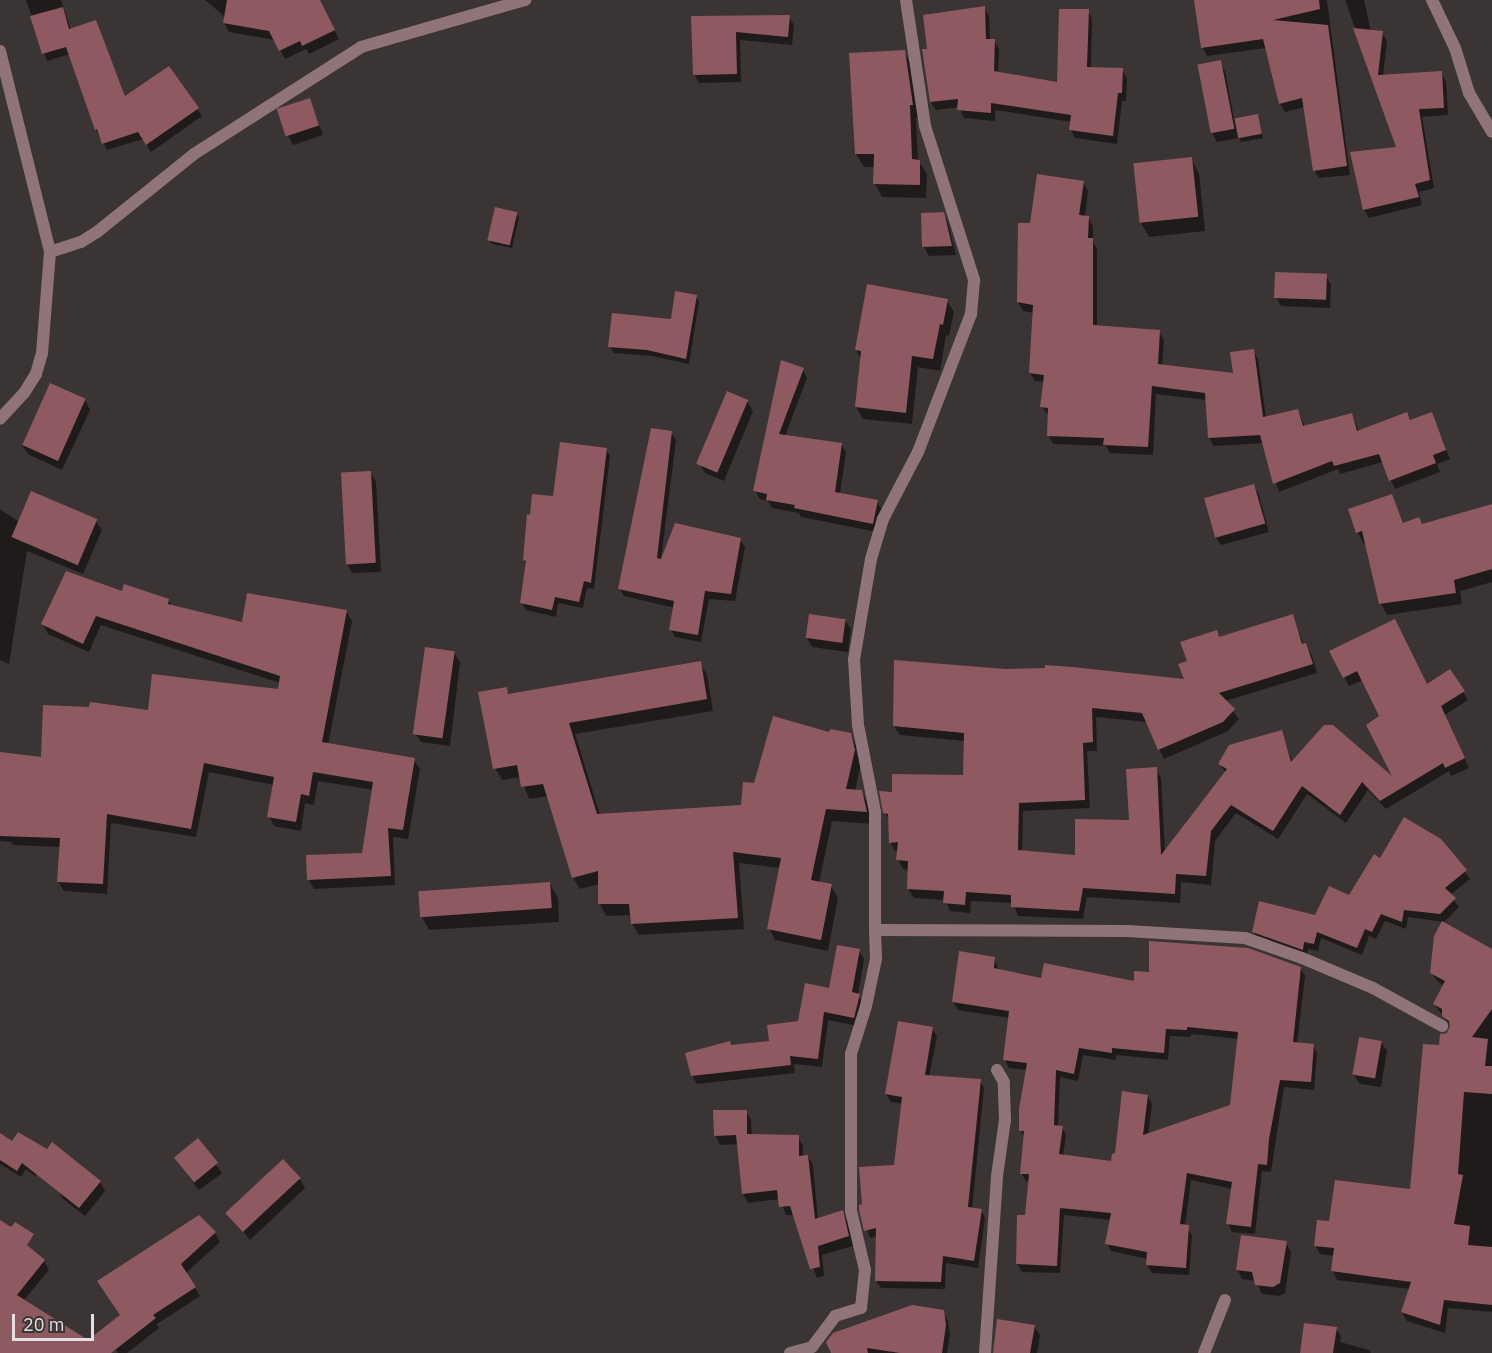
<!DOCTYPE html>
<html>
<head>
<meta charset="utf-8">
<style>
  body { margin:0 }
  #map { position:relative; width:1492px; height:1353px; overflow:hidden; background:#3a3434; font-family:"IBM Plex Sans",sans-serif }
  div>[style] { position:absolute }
  .shadow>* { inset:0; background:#0007; transform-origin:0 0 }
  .building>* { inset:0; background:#8f5962; transform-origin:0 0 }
  .street>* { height:12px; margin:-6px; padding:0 6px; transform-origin:6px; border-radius:6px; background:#8f7579 }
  span { translate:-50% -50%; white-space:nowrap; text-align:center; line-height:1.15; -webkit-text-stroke:4.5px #3a3434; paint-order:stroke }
  .scale { position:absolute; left:12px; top:1314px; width:82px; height:27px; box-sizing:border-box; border:3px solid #e3dfe0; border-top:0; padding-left:8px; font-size:18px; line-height:21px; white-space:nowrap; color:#e3dfe0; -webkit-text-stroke:4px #3a3434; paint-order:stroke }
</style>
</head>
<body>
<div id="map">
  <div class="shadow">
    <i style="clip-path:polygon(26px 0,61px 0,71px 30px,96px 22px,126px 98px,169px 68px,202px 116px,151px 152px,143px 139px,107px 150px,96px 130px,70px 54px,47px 61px)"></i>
    <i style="clip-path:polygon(205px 0,319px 0,339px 39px,309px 54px,306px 49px,285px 59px,275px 40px,229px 32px,224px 23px,225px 17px)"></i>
    <i style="clip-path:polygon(1196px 0,1327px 0,1350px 175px,1319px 178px,1314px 170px,1305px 107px,1285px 112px,1280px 104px,1266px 48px,1207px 56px,1203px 48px)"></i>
    <i style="clip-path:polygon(1345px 0,1364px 0,1371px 32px,1382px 33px,1387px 41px,1383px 76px,1441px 73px,1446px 81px,1448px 115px,1422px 117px,1434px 188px,1419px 192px,1422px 205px,1369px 218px,1364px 210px,1351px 153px,1398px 148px)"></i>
    <i style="clip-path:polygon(984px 8px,989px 16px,990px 41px,994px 41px,999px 49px,998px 73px,1059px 83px,1088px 11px,1092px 19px,1091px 68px,1122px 70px,1127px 78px,1126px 101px,1122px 101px,1117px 144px,1075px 138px,1071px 130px,1072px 122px,995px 110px,995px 121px,964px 118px,959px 107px,936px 110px,931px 102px,924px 51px,929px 50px)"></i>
    <i style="clip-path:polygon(789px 17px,794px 25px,792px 45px,740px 40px,741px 82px,699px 83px,694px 74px,693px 18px)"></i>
    <i style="clip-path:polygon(904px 52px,912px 65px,920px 118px,916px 118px,918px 160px,927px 174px,926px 198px,882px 197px,875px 184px,875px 167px,864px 167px,856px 154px,851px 54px)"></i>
    <i style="clip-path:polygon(1220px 62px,1225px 71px,1234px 119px,1258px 115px,1263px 138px,1241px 142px,1239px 138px,1217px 142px,1212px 133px)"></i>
    <i style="clip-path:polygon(309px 99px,323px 135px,293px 145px,288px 136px)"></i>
    <i style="clip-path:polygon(1191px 159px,1199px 173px,1205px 231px,1149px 237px,1141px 223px)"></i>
    <i style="clip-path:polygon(1083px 182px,1088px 191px,1085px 217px,1088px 217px,1093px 226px,1093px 242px,1097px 249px,1097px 327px,1159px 332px,1164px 340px,1162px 366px,1235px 374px,1253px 351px,1258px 359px,1266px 418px,1298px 410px,1305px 427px,1352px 414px,1359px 432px,1407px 414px,1411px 421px,1431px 414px,1450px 459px,1437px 464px,1440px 472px,1395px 489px,1383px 462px,1340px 474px,1338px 469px,1279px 492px,1264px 443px,1214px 446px,1209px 438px,1207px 400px,1156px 394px,1153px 455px,1110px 453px,1106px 446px,1053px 444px,1048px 435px,1049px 416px,1042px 407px,1045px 382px,1035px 381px,1030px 373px,1034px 313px,1023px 311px,1018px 302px,1032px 224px)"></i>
    <i style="clip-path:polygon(516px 213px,519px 217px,512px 248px,492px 244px,490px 240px)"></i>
    <i style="clip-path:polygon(943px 213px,948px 223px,956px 255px,929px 256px,924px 247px)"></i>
    <i style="clip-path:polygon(1326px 276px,1331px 285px,1330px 308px,1281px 306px,1276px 297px)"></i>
    <i style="clip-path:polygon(696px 296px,699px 302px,689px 364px,652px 356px,614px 353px,610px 347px,672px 320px)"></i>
    <i style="clip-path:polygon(947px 301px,954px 312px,949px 336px,946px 335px,940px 371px,918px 367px,912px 424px,863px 419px,856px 407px,861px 359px,856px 350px)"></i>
    <i style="clip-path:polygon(803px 370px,807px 378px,785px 436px,841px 444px,846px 452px,840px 494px,877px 502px,882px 510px,877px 532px,801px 517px,799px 513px,772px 508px,768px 501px,760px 499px,755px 491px)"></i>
    <i style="clip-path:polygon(85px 400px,90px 410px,62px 470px,28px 454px,22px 445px)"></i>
    <i style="clip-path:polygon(747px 401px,753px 411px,724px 481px,705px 473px,700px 464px)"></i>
    <i style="clip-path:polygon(671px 432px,676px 440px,661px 559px,740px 539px,745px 547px,735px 601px,709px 599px,701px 642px,675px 637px,671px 630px,675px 608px,624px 596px,620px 589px)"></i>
    <i style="clip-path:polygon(606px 449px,610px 456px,594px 589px,587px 588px,583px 608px,558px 603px,556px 617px,526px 610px,522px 603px,527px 565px,524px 560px,531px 516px)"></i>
    <i style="clip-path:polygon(371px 473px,376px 482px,381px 572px,352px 573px,347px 564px,343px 474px)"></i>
    <i style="clip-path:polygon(1254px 486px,1259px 495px,1269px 532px,1221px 545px,1215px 536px)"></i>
    <i style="clip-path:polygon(1391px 496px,1404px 524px,1423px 526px,1492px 505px,1492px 582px,1460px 591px,1462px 604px,1387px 615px,1381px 604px,1367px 543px,1364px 544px,1358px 533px,1349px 510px)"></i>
    <i style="clip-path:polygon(0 509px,19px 522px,96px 521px,102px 530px,83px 574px,27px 551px,9px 664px,0 660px)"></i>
    <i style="clip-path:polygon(123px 593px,168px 600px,172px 606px,243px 623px,346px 611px,352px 621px,328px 745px,414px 760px,420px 769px,408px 839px,393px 837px,395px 885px,314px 889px,309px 880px,363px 854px,374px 790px,318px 781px,314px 805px,305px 803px,301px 831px,274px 826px,269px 816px,274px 785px,209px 772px,196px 837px,111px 823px,107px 894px,64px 891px,58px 882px,60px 847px,13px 845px,11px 842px,0 841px,0 754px,42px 759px,149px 712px,279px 690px,280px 683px,101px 625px,89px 652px,48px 634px,43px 624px)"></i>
    <i style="clip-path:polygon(1292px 616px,1304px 645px,1311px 653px,1317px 673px,1225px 701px,1239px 719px,1228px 731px,1164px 759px,1147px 722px,1096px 717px,1097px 751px,1087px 751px,1090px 808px,1023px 811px,1022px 852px,1077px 857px,1130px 821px,1156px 769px,1161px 778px,1165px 852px,1226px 773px,1220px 764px,1281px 732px,1293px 763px,1396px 782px,1381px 717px,1363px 680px,1349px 686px,1331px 652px,1427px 686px,1463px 692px,1468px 700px,1445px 715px,1469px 768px,1451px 776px,1449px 771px,1386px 809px,1368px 790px,1346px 823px,1307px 794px,1278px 839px,1236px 813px,1215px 841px,1211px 885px,1181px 882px,1180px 903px,1087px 897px,1083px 919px,1018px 916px,1013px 903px,971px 901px,970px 913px,950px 911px,945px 900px,914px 898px,908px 889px,909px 870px,903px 869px,898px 860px,899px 851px,895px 851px,890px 842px,890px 821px,885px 813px,893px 794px,964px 777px,965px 741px,900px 735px,894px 726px,1186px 681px,1189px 661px,1216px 631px,1220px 638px)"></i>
    <i style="clip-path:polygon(845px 620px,851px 629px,848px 652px,812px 647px,807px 638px)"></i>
    <i style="clip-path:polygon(454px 653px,460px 662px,450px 746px,421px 742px,415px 733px)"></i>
    <i style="clip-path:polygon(700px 663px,707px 675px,713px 711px,575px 734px,600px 815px,743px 806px,755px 784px,830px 734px,850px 735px,857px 747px,861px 763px,855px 791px,861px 791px,868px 803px,872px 824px,832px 821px,819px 883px,831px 886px,838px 898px,828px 951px,775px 940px,769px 928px,781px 868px,739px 863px,744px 929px,639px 935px,632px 924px,632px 915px,606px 916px,600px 904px,599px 884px,580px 889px,573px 878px,548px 796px,529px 799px,521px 777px,502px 780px,495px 768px,506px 689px,510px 696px)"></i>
    <i style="clip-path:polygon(1440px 840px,1470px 879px,1450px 895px,1459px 907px,1444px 922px,1408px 917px,1406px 929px,1385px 921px,1376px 939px,1369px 936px,1362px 955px,1321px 938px,1318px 951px,1308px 949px,1307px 956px,1258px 939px,1253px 931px,1316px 917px,1349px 897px,1380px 860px)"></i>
    <i style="clip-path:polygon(550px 884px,558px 898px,559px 922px,429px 930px,421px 915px)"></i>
    <i style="clip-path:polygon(859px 951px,864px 959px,858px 995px,864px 1004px,858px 1026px,828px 1020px,822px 1067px,794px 1064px,795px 1073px,697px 1084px,692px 1075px,731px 1047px,770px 1042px,799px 1023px,830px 990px)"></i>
    <i style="clip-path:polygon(1492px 956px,1492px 1312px,1448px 1308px,1445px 1333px,1407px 1321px,1402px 1312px,1410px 1289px,1337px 1280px,1333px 1271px,1335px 1256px,1320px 1254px,1315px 1245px,1330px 1223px,1411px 1190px,1440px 1047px,1452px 1027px,1434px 1004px,1444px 986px,1437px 981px,1432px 973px)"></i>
    <i style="clip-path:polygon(evenodd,994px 958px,999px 970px,1042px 980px,1135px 983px,1300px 968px,1305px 976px,1297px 1044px,1313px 1045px,1317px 1053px,1314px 1090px,1284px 1087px,1271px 1172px,1262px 1171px,1255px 1234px,1232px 1232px,1228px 1223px,1232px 1189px,1191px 1180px,1185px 1226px,1192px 1235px,1189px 1275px,1152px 1273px,1147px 1265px,1148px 1259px,1111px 1251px,1107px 1243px,1111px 1220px,1064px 1215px,1060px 1273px,1022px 1272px,1017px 1264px,1026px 1217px,1029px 1182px,1026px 1181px,1021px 1173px,1025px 1138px,1020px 1130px,1027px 1070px,1009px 1068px,1005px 1060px,1009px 1018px,958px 1010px,953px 1002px,994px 958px,1191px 1034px,1239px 1039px,1232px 1106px,1148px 1135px,1152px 1104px,1148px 1096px,1113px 1162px,1063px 1156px,1066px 1135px,1062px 1127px,1058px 1127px,1060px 1077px,1078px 1081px,1083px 1055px,1116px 1060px,1116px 1055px,1168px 1060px,1170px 1036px,1191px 1037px,1191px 1034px)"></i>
    <i style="clip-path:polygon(932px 1029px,937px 1036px,929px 1077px,980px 1081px,984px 1088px,972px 1209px,981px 1210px,985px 1218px,978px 1268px,946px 1263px,945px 1289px,881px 1288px,876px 1281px,877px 1236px,870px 1238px,861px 1210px,895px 1166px,903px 1104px,891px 1102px,886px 1094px)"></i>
    <i style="clip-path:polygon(1381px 1042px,1387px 1051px,1381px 1087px,1360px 1084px,1354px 1075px)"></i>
    <i style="clip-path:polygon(746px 1111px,751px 1120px,752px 1136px,798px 1137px,803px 1146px,803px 1157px,808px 1156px,813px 1165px,818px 1220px,842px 1212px,847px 1221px,853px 1246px,822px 1255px,824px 1276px,817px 1278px,794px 1215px,786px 1215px,780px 1199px,748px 1203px,743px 1194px,738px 1144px,720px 1145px,715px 1135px)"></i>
    <i style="clip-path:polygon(0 1135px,12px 1143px,49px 1157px,35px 1176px,26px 1169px,21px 1177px,0 1164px)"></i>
    <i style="left:198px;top:1140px;width:41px;height:29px;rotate:54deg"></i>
    <i style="clip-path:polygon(300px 1179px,305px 1188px,250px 1240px,228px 1213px)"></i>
    <i style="clip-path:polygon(100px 1182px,105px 1191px,85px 1216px,63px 1199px,58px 1190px)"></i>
    <i style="clip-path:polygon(215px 1233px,220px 1242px,186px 1273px,200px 1296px,157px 1324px,159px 1328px,127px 1353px,118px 1353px,104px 1330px)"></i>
    <i style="clip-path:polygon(1286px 1243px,1291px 1252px,1285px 1293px,1279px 1296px,1262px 1294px,1256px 1281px,1242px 1279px,1237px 1269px)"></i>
    <i style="clip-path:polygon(44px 1261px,49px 1270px,23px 1301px,68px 1353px,0 1353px,0 1280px)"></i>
    <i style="clip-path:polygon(943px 1311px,948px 1321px,950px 1335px,947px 1353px,832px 1353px)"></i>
    <i style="clip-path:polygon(1034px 1326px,1040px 1335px,1037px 1353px,995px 1353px)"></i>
    <i style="clip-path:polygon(1336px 1329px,1341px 1336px,1340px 1342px,1369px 1350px,1371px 1353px,1301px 1353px)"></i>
  </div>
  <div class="building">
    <i style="clip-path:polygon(227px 0,320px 0,335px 30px,302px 46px,300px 41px,279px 51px,269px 31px,223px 23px)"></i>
    <i style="clip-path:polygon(1194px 0,1319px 0,1320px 9px,1273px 20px,1328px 25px,1347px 166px,1313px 171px,1302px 98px,1279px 104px,1263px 39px,1201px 48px)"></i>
    <i style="clip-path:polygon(985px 6px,986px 39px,995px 39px,994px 71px,1057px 82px,1059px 9px,1089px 9px,1087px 67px,1123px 68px,1122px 93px,1118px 93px,1113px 136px,1069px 130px,1071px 115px,991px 103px,991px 113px,957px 110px,958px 99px,930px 102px,922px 49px,927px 49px,923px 15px)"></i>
    <i style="clip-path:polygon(63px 7px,69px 29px,96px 20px,125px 96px,169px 66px,199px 108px,146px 145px,138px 132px,102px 144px,97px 129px,95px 130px,66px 47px,42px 54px,30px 16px)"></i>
    <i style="clip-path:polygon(790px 15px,788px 37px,736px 32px,737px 74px,693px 75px,691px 16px)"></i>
    <i style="clip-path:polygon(1353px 28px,1383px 31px,1378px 75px,1442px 71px,1444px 108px,1419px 109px,1430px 180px,1415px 184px,1419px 197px,1363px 210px,1350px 152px,1396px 147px)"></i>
    <i style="clip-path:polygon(905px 50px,913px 105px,910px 105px,912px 159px,920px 160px,920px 185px,873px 184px,874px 154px,855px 154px,849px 53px)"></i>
    <i style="left:1221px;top:60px;width:70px;height:24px;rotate:79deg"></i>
    <i style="left:310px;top:98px;width:29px;height:35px;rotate:72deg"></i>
    <i style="left:1258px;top:114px;width:20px;height:24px;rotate:79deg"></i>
    <i style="left:1192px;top:157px;width:60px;height:59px;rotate:84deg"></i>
    <i style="clip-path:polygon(1037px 174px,1084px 181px,1079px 215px,1089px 216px,1088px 238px,1093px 238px,1093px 325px,1160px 330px,1158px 364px,1233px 373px,1230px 352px,1254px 349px,1263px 417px,1298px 409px,1303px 426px,1352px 413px,1357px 431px,1407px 412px,1410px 420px,1432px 412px,1446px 450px,1433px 455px,1436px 463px,1389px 481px,1379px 454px,1334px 466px,1332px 461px,1273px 484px,1260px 435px,1208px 438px,1205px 393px,1152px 386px,1148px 447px,1103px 445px,1104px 438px,1047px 436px,1048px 408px,1040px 407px,1044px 375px,1029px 373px,1033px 305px,1017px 302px,1018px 223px,1030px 223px)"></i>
    <i style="left:495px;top:207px;width:23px;height:34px;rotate:13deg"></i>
    <i style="clip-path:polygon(944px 212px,952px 246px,922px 247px,921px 213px)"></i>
    <i style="left:1275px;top:272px;width:52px;height:26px;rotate:2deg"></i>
    <i style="clip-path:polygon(867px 284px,948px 299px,943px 325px,940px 324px,933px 359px,912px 356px,906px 413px,855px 407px,861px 351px,855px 350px)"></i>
    <i style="clip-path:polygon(675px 291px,697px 295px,686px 359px,647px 350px,608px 347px,612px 313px,671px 319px)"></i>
    <i style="clip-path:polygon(781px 360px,804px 368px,779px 434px,842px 443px,835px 492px,878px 500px,873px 524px,794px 508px,795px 505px,766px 500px,767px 494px,753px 491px)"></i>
    <i style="left:50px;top:383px;width:39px;height:68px;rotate:24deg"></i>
    <i style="left:727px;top:391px;width:23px;height:79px;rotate:23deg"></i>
    <i style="clip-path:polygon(651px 428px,672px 431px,657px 558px,661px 559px,675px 523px,741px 538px,731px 594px,705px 591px,698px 635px,669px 630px,674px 601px,618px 589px)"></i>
    <i style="clip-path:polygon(560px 442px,607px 448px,591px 583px,584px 581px,579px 602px,555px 597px,552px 610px,520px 603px,526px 561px,523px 560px,527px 514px,530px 515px,532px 494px,553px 496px)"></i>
    <i style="left:371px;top:471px;width:92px;height:30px;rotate:87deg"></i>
    <i style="left:1254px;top:484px;width:41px;height:52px;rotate:74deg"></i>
    <i style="left:31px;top:491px;width:72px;height:50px;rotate:23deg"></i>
    <i style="clip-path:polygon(1392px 494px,1403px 523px,1419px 517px,1422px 524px,1492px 504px,1492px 569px,1454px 580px,1456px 593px,1379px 604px,1362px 531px,1356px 533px,1348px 509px)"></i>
    <i style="clip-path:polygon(66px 571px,122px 591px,124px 584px,169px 599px,168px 604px,242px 622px,247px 593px,347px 610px,322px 742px,415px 758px,403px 830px,388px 828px,391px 876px,307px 880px,306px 855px,362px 853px,373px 782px,313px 772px,309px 796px,301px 794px,296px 822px,267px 817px,274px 777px,204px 763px,191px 829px,107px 814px,103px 884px,57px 882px,60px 838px,0 836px,0 752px,41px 757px,43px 705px,89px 707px,90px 702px,148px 710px,152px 674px,278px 689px,280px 676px,96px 616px,83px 644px,41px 624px)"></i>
    <i style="left:809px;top:614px;width:37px;height:24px;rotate:8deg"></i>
    <i style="clip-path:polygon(1293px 614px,1302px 644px,1306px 643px,1313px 664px,1219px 693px,1235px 709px,1223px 722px,1158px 750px,1142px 713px,1092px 708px,1093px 742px,1083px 743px,1085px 800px,1019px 803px,1018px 850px,1075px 855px,1075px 819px,1129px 820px,1126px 769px,1157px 767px,1161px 855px,1227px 769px,1218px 764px,1229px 745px,1282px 730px,1291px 762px,1324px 725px,1333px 725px,1392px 776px,1366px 725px,1379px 716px,1357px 671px,1343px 678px,1329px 651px,1395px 619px,1427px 684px,1450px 669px,1465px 691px,1441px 706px,1465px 758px,1445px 768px,1443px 763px,1380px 801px,1362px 782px,1340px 815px,1302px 786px,1273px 831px,1231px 805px,1211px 831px,1206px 876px,1176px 874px,1175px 894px,1083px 888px,1079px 911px,1011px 907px,1011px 895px,966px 892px,965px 905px,943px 903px,944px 891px,907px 889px,908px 861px,896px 860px,898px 842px,889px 843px,888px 814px,883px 813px,879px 791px,892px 792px,892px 774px,963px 775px,964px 733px,893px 726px,894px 660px,1005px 669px,1045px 668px,1045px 665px,1072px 667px,1184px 679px,1178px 664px,1187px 661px,1180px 642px,1217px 630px,1219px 637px)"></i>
    <i style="left:425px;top:647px;width:30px;height:88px;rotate:8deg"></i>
    <i style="clip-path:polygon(701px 661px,707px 699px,569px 723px,597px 814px,741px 805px,743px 782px,754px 783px,773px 716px,829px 732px,830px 729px,851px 733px,855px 750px,846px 789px,862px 790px,867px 812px,826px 809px,811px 880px,832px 884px,821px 940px,767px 929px,781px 858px,733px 852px,738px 918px,631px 924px,629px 904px,598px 904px,598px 871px,572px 878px,543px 784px,521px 787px,517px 765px,493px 769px,478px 692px,507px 687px,508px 694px)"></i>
    <i style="clip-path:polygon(1404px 817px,1441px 839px,1467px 870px,1445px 888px,1456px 898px,1440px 914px,1404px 910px,1402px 922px,1381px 914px,1372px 932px,1365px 929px,1357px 948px,1317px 932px,1314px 944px,1304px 942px,1303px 950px,1252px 932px,1259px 901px,1315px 915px,1329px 886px,1349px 895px,1374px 854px,1380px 858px)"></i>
    <i style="left:550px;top:882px;width:26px;height:132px;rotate:86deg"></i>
    <i style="clip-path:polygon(1442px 921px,1492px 949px,1492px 1009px,1472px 1037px,1488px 1039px,1485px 1066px,1492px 1066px,1492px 1094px,1464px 1092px,1458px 1174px,1463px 1175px,1454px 1224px,1470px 1226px,1468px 1245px,1492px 1247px,1492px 1305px,1444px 1300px,1440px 1325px,1401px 1312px,1411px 1282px,1331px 1271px,1334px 1248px,1314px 1246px,1317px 1220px,1329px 1221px,1335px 1180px,1410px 1189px,1423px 1044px,1439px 1045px,1440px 1034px,1447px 1033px,1450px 1026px,1449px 1021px,1442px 1016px,1442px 1009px,1433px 1004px,1445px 981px,1430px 973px,1434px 936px)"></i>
    <i style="clip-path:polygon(evenodd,1149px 941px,1248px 948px,1301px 967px,1293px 1042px,1314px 1044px,1311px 1082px,1280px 1080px,1269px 1139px,1267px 1165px,1258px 1164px,1251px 1227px,1226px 1224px,1232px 1182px,1187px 1173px,1180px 1224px,1189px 1225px,1186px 1268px,1146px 1265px,1147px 1252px,1105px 1244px,1111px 1213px,1060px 1208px,1057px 1266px,1016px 1264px,1017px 1215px,1025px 1215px,1029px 1174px,1020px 1174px,1024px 1131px,1019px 1131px,1019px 1109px,1027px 1063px,1003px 1060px,1009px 1011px,952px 1002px,959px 951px,995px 957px,994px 968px,1041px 978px,1044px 963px,1134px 981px,1134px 971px,1149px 972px,1149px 941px,1187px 1027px,1238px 1032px,1230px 1105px,1143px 1135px,1148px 1095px,1122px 1091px,1115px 1153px,1112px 1154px,1111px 1161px,1059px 1154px,1063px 1126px,1054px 1125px,1056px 1070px,1074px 1074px,1079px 1048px,1112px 1053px,1112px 1048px,1164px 1053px,1166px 1029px,1187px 1030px,1187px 1027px)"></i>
    <i style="clip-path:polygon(837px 945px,860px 949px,852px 992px,860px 994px,854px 1018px,824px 1012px,818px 1059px,790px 1056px,791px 1065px,691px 1076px,685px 1053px,730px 1041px,731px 1045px,769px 1041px,767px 1025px,798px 1021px,805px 983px,829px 988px)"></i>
    <i style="clip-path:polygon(898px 1021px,933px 1027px,925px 1075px,981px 1079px,968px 1207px,982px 1209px,974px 1261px,943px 1256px,941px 1282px,875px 1281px,876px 1228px,864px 1231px,859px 1210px,859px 1205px,862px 1204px,859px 1167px,894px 1165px,902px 1097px,885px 1094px)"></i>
    <i style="left:1359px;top:1037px;width:23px;height:38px;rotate:10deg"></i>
    <i style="clip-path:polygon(713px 1110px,747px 1110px,747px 1134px,799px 1135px,799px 1156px,808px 1155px,815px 1219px,843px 1210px,849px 1236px,818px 1246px,820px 1267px,810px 1269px,790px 1206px,779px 1207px,777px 1190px,742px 1194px,736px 1135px,714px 1136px)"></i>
    <i style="clip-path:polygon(18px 1132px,47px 1149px,52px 1142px,101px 1181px,79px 1208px,22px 1163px,17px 1171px,0 1160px,0 1133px,12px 1141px)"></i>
    <i style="left:198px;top:1138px;width:32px;height:31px;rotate:51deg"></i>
    <i style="left:283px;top:1159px;width:26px;height:79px;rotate:47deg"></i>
    <i style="clip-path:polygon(199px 1215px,216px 1232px,181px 1264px,196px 1287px,153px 1315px,156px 1318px,111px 1353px,0 1353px,0 1220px,11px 1227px,15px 1222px,34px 1234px,27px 1245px,45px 1260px,17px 1295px,88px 1340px,120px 1315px,97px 1281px)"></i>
    <i style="clip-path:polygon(1241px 1235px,1287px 1241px,1280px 1283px,1273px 1287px,1255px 1285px,1252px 1272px,1236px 1270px)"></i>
    <i style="clip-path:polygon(912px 1305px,944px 1310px,946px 1325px,942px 1353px,900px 1353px,867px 1348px,868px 1353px,831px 1353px,826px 1342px,833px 1333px)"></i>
    <i style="clip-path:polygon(997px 1319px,1035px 1325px,1030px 1353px,993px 1353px)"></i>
    <i style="clip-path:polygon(1304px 1323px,1337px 1327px,1333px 1353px,1300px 1353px)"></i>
  </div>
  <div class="street">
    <i style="left:906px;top:0;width:127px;rotate:81.4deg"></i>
    <i style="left:925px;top:126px;width:162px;rotate:72.3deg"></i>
    <i style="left:974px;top:280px;width:34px;rotate:95deg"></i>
    <i style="left:971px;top:314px;width:148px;rotate:111deg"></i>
    <i style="left:918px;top:452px;width:76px;rotate:117.6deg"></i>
    <i style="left:883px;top:519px;width:42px;rotate:106.7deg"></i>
    <i style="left:871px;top:559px;width:102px;rotate:99.6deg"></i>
    <i style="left:854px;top:660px;width:65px;rotate:86.5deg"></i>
    <i style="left:858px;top:725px;width:89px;rotate:78.9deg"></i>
    <i style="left:875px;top:812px;width:118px;rotate:90deg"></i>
    <i style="left:875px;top:930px;width:252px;rotate:0.2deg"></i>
    <i style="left:1127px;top:931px;width:118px;rotate:3.4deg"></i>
    <i style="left:1245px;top:938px;width:60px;rotate:19.3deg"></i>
    <i style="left:1302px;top:958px;width:77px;rotate:22.9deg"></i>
    <i style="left:1373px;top:988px;width:79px;rotate:28.8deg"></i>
    <i style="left:1432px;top:0;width:53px;rotate:64.4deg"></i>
    <i style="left:1455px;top:48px;width:47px;rotate:72.7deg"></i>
    <i style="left:1469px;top:93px;width:45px;rotate:59.5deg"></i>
    <i style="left:0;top:51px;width:207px;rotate:76deg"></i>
    <i style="left:50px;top:252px;width:101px;rotate:94.5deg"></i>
    <i style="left:42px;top:353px;width:22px;rotate:106deg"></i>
    <i style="left:36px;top:374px;width:22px;rotate:122deg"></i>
    <i style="left:24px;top:393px;width:35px;rotate:133deg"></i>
    <i style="left:50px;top:252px;width:33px;rotate:-18deg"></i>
    <i style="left:81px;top:242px;width:19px;rotate:-32deg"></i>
    <i style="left:97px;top:232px;width:124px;rotate:-38.8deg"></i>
    <i style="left:194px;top:154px;width:198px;rotate:-32.6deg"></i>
    <i style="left:361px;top:47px;width:171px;rotate:-16deg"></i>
    <i style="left:790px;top:1353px;width:23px;rotate:-15deg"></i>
    <i style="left:812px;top:1347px;width:39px;rotate:-53deg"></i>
    <i style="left:835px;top:1316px;width:27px;rotate:-17deg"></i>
    <i style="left:861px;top:1308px;width:38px;rotate:-84deg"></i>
    <i style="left:865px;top:1270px;width:61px;rotate:-103.3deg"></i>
    <i style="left:851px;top:1211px;width:157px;rotate:-90deg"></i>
    <i style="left:851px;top:1054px;width:50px;rotate:-72.6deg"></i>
    <i style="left:866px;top:1006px;width:48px;rotate:-78deg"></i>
    <i style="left:876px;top:959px;width:29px;rotate:-92deg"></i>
    <i style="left:985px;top:1353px;width:177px;rotate:-86.1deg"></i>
    <i style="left:997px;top:1176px;width:57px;rotate:-81.9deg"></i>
    <i style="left:1005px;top:1120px;width:38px;rotate:-92deg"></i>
    <i style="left:1004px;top:1082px;width:14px;rotate:-120deg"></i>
    <i style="left:1204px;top:1353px;width:57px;rotate:-68.4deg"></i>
  </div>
  <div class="scale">20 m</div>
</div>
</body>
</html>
